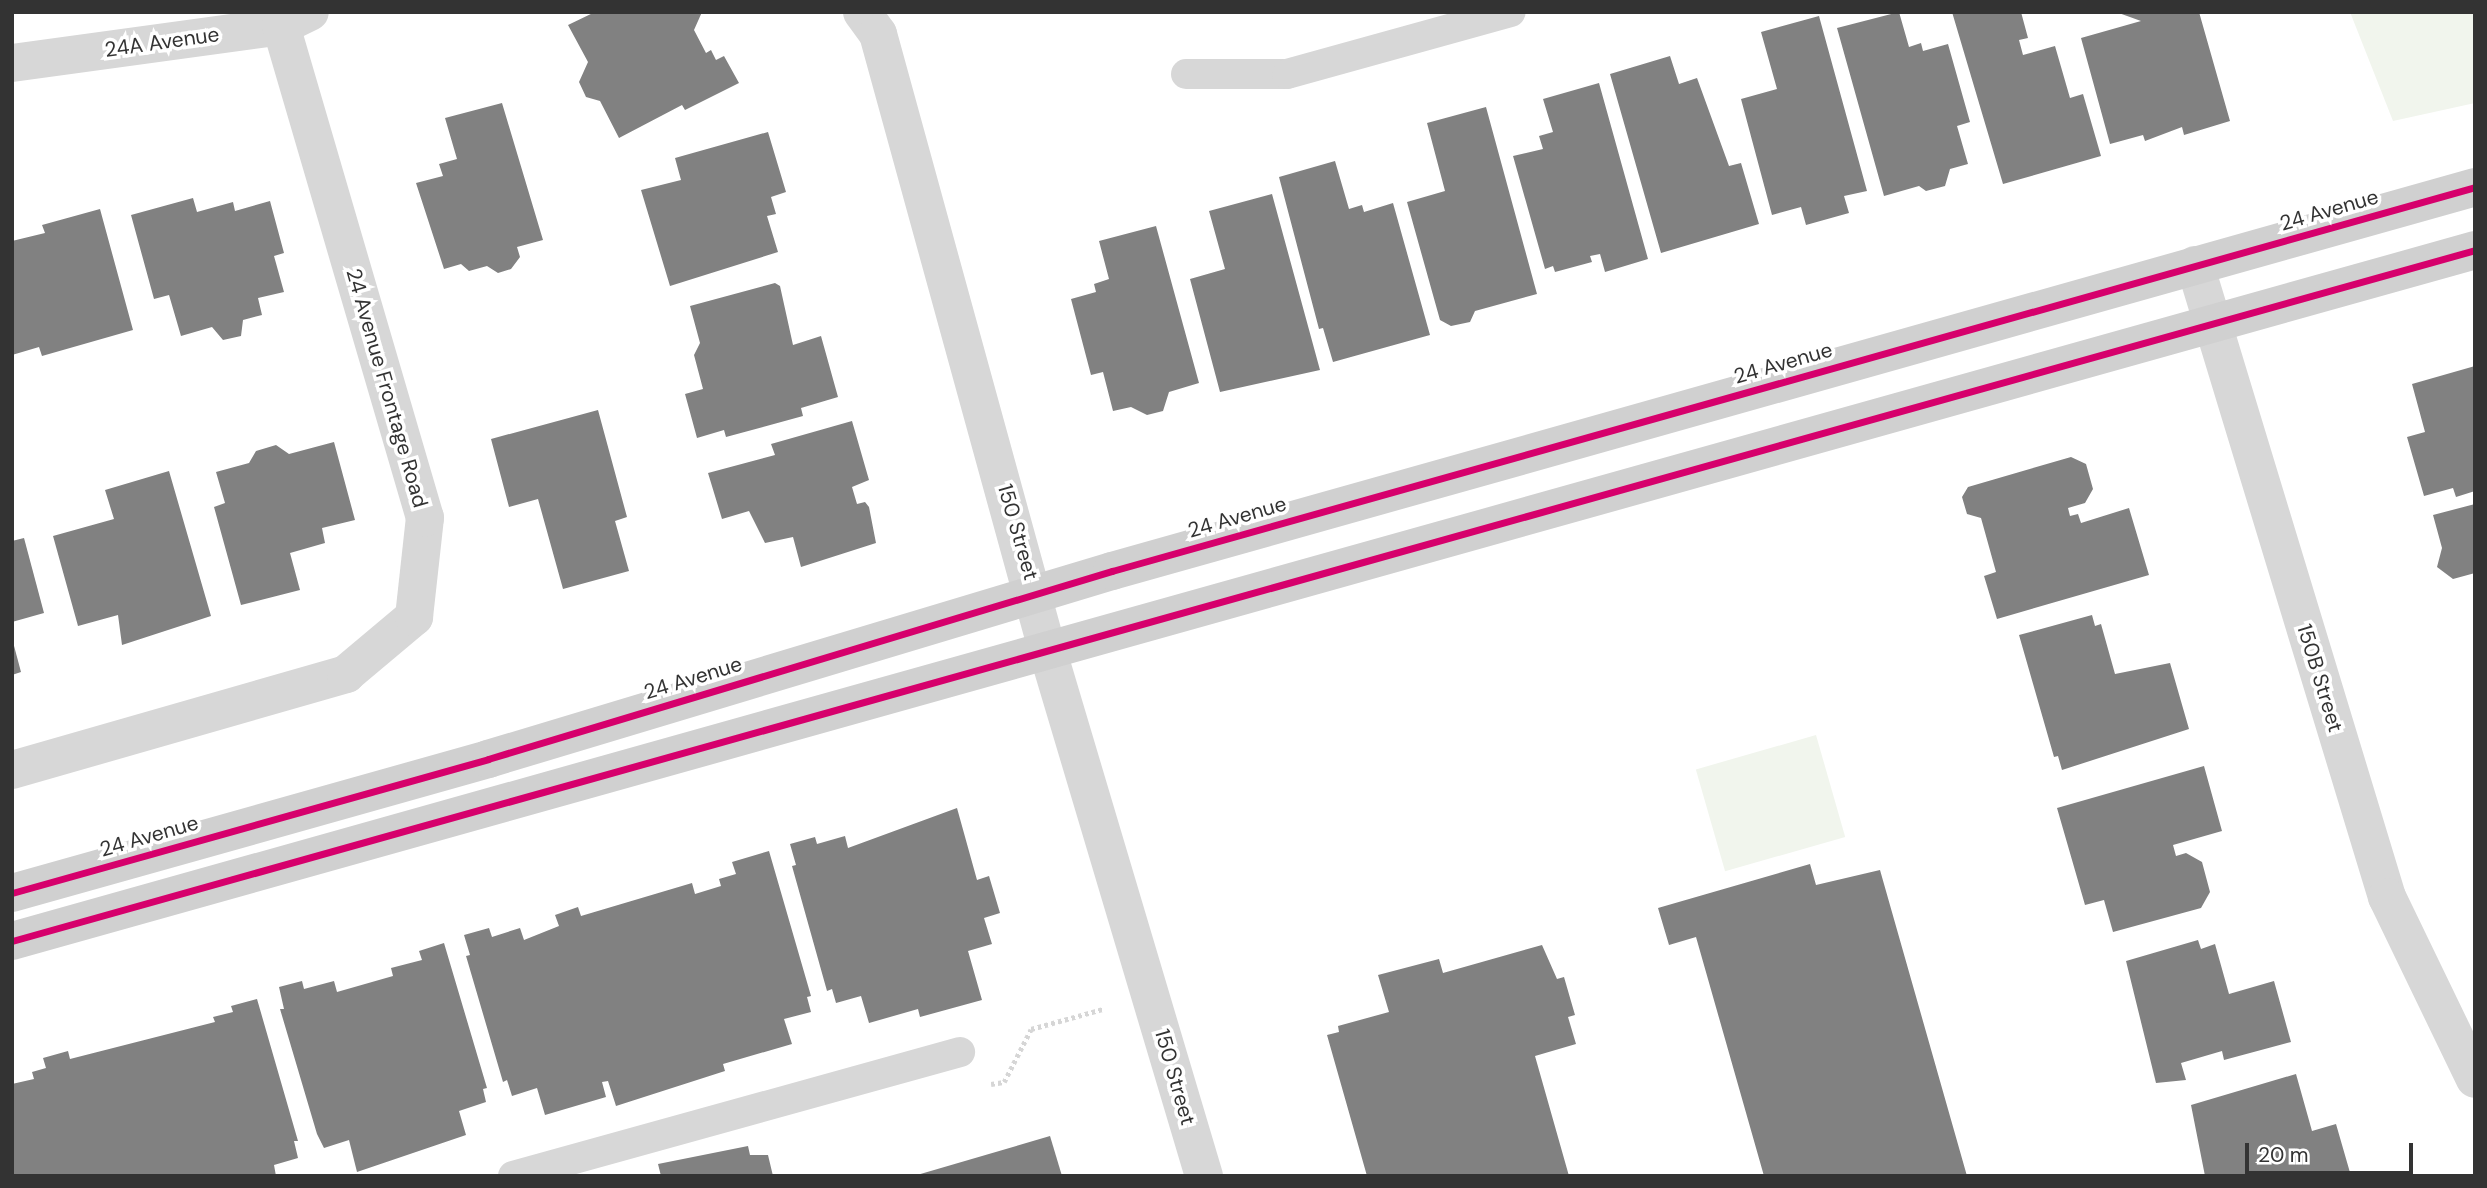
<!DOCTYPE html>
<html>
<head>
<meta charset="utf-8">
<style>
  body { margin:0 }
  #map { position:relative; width:2487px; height:1188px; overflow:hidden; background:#fff; font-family:"DM Sans",sans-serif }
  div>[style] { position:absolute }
  .green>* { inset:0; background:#f1f5ed; transform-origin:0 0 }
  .building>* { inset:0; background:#818181 }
  .path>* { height:4.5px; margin-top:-2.25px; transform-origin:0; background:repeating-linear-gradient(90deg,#d6d6d6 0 3.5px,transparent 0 7px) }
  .service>* { height:30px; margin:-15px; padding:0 15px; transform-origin:15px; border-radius:15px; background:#d7d7d7 }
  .minor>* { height:38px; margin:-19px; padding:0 19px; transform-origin:19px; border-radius:19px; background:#d7d7d7 }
  .secondary>* { height:38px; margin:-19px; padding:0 19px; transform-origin:19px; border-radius:19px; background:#d0d0d0 }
  .cycleway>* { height:7px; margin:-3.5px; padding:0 3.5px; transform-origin:3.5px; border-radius:3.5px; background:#d6006c }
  span { translate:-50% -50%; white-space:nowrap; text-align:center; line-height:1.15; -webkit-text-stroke:7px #fff; paint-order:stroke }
  .street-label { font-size:21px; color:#333 }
  .frame { position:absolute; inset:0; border:14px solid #333; pointer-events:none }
  .scale { position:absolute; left:2245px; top:1143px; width:168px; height:32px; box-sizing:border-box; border:4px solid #333; border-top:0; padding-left:9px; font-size:21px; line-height:24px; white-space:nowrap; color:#333; -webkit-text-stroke:5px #fff; paint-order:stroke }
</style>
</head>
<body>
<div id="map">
  <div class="green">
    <i style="clip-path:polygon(2350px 12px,2475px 12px,2475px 103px,2393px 121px)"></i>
    <i style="left:1816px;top:735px;width:106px;height:125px;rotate:74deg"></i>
  </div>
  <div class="building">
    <i style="clip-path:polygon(595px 12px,702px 12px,694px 30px,706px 53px,711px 50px,716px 60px,724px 56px,739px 83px,685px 110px,682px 105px,619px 138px,600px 101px,586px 97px,579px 82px,588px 62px,568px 25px)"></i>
    <i style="clip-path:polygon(1899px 12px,1909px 47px,1921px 43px,1923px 51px,1948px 44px,1970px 122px,1957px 126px,1968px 164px,1950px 169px,1945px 186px,1926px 191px,1919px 186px,1884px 196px,1837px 28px)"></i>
    <i style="clip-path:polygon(1952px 12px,2021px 12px,2028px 38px,2019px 40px,2023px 55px,2055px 46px,2070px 98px,2083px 94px,2101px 156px,2003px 184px)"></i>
    <i style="clip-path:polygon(2116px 12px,2199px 12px,2230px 121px,2184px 135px,2182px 127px,2145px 141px,2143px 135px,2110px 144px,2081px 38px,2141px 21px)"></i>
    <i style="clip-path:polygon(1819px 16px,1867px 191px,1844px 196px,1849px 213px,1806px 225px,1801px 207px,1772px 215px,1741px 99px,1777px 89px,1761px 32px)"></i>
    <i style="clip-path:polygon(1670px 56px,1679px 84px,1697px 78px,1729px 166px,1741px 163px,1759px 224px,1661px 253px,1610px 74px)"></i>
    <i style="clip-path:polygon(1599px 83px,1648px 259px,1605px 272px,1600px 254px,1590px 256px,1592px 262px,1555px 272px,1553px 266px,1545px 269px,1513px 156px,1543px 149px,1539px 136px,1553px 132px,1543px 99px)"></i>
    <i style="clip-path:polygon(502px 103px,543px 240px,517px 247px,520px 257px,511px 269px,498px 273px,487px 266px,469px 271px,461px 264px,444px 269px,416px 183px,443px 176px,439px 164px,457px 159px,445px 118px)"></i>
    <i style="clip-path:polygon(1486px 107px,1537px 294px,1475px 311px,1470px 322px,1451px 326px,1440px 320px,1407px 202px,1445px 191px,1427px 123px)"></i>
    <i style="clip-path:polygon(768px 132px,786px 192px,771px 197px,776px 214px,767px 216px,778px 252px,670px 286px,641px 190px,681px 180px,675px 158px)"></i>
    <i style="clip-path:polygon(1335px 161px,1349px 209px,1362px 205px,1364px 212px,1393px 203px,1430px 335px,1333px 362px,1323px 328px,1319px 329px,1279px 177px)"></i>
    <i style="clip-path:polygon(1272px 194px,1320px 370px,1220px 392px,1190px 279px,1225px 269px,1209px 211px)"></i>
    <i style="clip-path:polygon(193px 198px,197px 212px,233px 202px,235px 211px,270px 201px,284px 253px,274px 256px,284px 292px,258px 298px,262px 315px,243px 320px,241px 336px,223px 340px,212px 327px,181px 336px,169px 295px,154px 299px,131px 215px)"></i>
    <i style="clip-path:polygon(100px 209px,133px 330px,42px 356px,39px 347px,12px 355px,12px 241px,45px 233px,42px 225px)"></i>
    <i style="clip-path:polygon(1156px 226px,1199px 383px,1169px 392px,1163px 411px,1147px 415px,1131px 407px,1113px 411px,1103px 372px,1091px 375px,1071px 299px,1096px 292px,1094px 284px,1109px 279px,1099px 241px)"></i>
    <i style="clip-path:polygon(775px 283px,780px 286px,793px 345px,821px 336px,838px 397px,801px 408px,803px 416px,726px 437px,724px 430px,697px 438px,685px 394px,703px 389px,694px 355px,700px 343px,690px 306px)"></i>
    <i style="clip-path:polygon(2475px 366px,2475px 491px,2456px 497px,2453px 488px,2424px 496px,2407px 437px,2425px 432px,2412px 384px)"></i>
    <i style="clip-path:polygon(598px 410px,627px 517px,615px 521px,629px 571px,563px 589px,538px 499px,509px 507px,491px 439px)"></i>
    <i style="clip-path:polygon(852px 421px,869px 480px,852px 487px,857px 504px,865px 502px,869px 507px,876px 543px,801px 567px,793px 537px,765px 543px,749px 511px,722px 519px,708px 473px,775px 455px,771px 444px)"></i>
    <i style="clip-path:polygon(334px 442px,355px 520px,322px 528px,325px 543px,290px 553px,300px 590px,241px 605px,214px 507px,225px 503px,216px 472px,249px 463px,256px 451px,276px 445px,289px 454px)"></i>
    <i style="clip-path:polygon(2071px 457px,2086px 464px,2093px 489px,2085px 503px,2068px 508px,2070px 516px,2078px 514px,2081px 523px,2129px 508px,2149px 575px,1997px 619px,1984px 576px,1996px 572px,1981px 518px,1967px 514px,1962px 497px,1968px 487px)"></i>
    <i style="clip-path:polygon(169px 471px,211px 616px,122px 645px,118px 615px,78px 626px,53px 536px,114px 519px,105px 490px)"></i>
    <i style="clip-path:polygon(2475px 504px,2475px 573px,2453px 579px,2437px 567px,2442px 548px,2433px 515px)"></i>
    <i style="clip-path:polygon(24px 538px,44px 613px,12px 622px,12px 541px)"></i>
    <i style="clip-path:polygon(2092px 615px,2095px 626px,2101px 624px,2115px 674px,2170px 663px,2189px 729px,2062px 770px,2058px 756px,2054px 757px,2019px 635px)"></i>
    <i style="clip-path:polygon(13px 642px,21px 672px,12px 675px,12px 643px)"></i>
    <i style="clip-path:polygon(2204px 766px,2222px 831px,2173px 845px,2176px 856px,2186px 853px,2202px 862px,2210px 892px,2201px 908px,2113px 932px,2104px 900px,2085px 905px,2057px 808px)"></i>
    <i style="clip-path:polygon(957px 808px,977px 880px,989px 876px,1000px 913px,984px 918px,992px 944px,968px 951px,982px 1000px,920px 1017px,918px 1009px,869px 1023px,861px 996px,836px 1003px,832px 989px,827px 991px,792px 866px,796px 865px,790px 844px,815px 837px,817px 844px,845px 836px,848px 848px)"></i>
    <i style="clip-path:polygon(769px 851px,811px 996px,807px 997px,811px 1012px,784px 1019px,792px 1044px,723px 1064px,725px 1071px,616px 1106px,608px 1081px,602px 1082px,606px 1097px,545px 1115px,537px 1088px,512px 1096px,507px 1080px,503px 1082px,466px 956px,470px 955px,464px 935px,489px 928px,492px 937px,520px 928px,524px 940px,559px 926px,555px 915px,578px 907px,581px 916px,692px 883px,695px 894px,721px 886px,719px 879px,736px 874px,732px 862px)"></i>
    <i style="clip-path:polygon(1810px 864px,1816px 885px,1880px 870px,1967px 1176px,1764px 1176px,1696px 937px,1669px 945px,1658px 908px)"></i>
    <i style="clip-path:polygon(2198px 940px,2201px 949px,2215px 944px,2229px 994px,2274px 981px,2291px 1042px,2224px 1060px,2222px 1051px,2181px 1063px,2186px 1080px,2156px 1083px,2126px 961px)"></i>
    <i style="clip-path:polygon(444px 943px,487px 1088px,483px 1089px,486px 1102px,459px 1111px,466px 1135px,357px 1172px,349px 1140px,324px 1148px,317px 1134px,280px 1009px,284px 1009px,279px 987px,302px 981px,304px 989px,334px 981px,337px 992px,393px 976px,391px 968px,422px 960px,419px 951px)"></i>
    <i style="clip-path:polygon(1542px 945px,1557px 979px,1564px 977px,1575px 1015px,1568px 1017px,1576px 1044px,1535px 1056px,1569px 1176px,1367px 1176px,1327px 1035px,1339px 1032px,1338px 1026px,1389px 1012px,1378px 975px,1439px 959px,1443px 973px)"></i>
    <i style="clip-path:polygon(257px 999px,298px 1141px,294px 1141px,298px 1158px,274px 1165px,276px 1176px,12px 1176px,12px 1084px,34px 1079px,32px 1072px,46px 1068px,43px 1058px,68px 1051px,70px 1059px,215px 1022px,213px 1017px,233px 1012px,231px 1006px)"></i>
    <i style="clip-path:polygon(2296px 1074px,2312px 1131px,2336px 1124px,2351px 1176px,2205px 1176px,2191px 1105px)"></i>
    <i style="clip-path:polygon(1050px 1136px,1062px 1176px,918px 1176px,917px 1175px)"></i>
    <i style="clip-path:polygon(748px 1146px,750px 1155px,768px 1155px,773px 1176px,661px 1176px,658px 1164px)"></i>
  </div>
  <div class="path">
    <i style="left:991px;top:1084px;width:13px;rotate:-9deg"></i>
    <i style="left:1004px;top:1082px;width:59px;rotate:-63deg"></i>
    <i style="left:1031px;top:1029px;width:75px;rotate:-15.5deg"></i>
  </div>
  <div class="service">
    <i style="left:1186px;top:74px;width:101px"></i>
    <i style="left:1287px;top:74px;width:232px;rotate:-15.5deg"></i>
    <i style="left:513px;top:1176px;width:464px;rotate:-15.5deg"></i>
  </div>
  <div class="minor">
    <i style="left:862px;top:12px;width:27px;rotate:54deg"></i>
    <i style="left:878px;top:34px;width:638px;rotate:74.63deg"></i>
    <i style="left:1047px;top:649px;width:550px;rotate:73.41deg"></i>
    <i style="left:12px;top:63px;width:272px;rotate:-7.8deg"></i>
    <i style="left:281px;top:26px;width:32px;rotate:-26deg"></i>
    <i style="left:2195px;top:265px;width:661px;rotate:73.1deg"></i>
    <i style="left:2387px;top:897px;width:202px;rotate:64.2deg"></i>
    <i style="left:12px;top:770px;width:348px;rotate:-16deg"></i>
    <i style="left:346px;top:674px;width:89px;rotate:-40deg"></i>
    <i style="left:414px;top:617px;width:100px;rotate:-83.7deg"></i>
    <i style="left:425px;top:518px;width:513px;rotate:-106.31deg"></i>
  </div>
  <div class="secondary">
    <i style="left:12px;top:893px;width:495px;rotate:-15.7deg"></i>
    <i style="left:488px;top:759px;width:652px;rotate:-16.77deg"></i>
    <i style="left:1112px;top:571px;width:1416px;rotate:-15.73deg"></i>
    <i style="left:12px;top:941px;width:2558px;rotate:-15.67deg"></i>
  </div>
  <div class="cycleway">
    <i style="left:12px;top:893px;width:495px;rotate:-15.7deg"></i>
    <i style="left:488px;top:759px;width:652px;rotate:-16.77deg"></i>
    <i style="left:1112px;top:571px;width:1416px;rotate:-15.73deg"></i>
    <i style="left:12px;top:941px;width:2558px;rotate:-15.67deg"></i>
  </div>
  <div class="street-label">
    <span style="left:162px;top:42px;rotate:-8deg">24A Avenue</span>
    <span style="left:2329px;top:210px;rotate:-16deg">24 Avenue</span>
    <span style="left:1783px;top:363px;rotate:-16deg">24 Avenue</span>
    <span style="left:387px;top:388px;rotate:74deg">24 Avenue Frontage Road</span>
    <span style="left:1237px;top:517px;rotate:-16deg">24 Avenue</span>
    <span style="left:1018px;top:532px;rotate:74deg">150 Street</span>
    <span style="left:693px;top:678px;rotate:-17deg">24 Avenue</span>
    <span style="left:2320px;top:678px;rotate:73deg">150B Street</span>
    <span style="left:149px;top:836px;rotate:-16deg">24 Avenue</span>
    <span style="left:1175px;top:1077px;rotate:74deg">150 Street</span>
  </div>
  <div class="frame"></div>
  <div class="scale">20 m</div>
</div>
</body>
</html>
